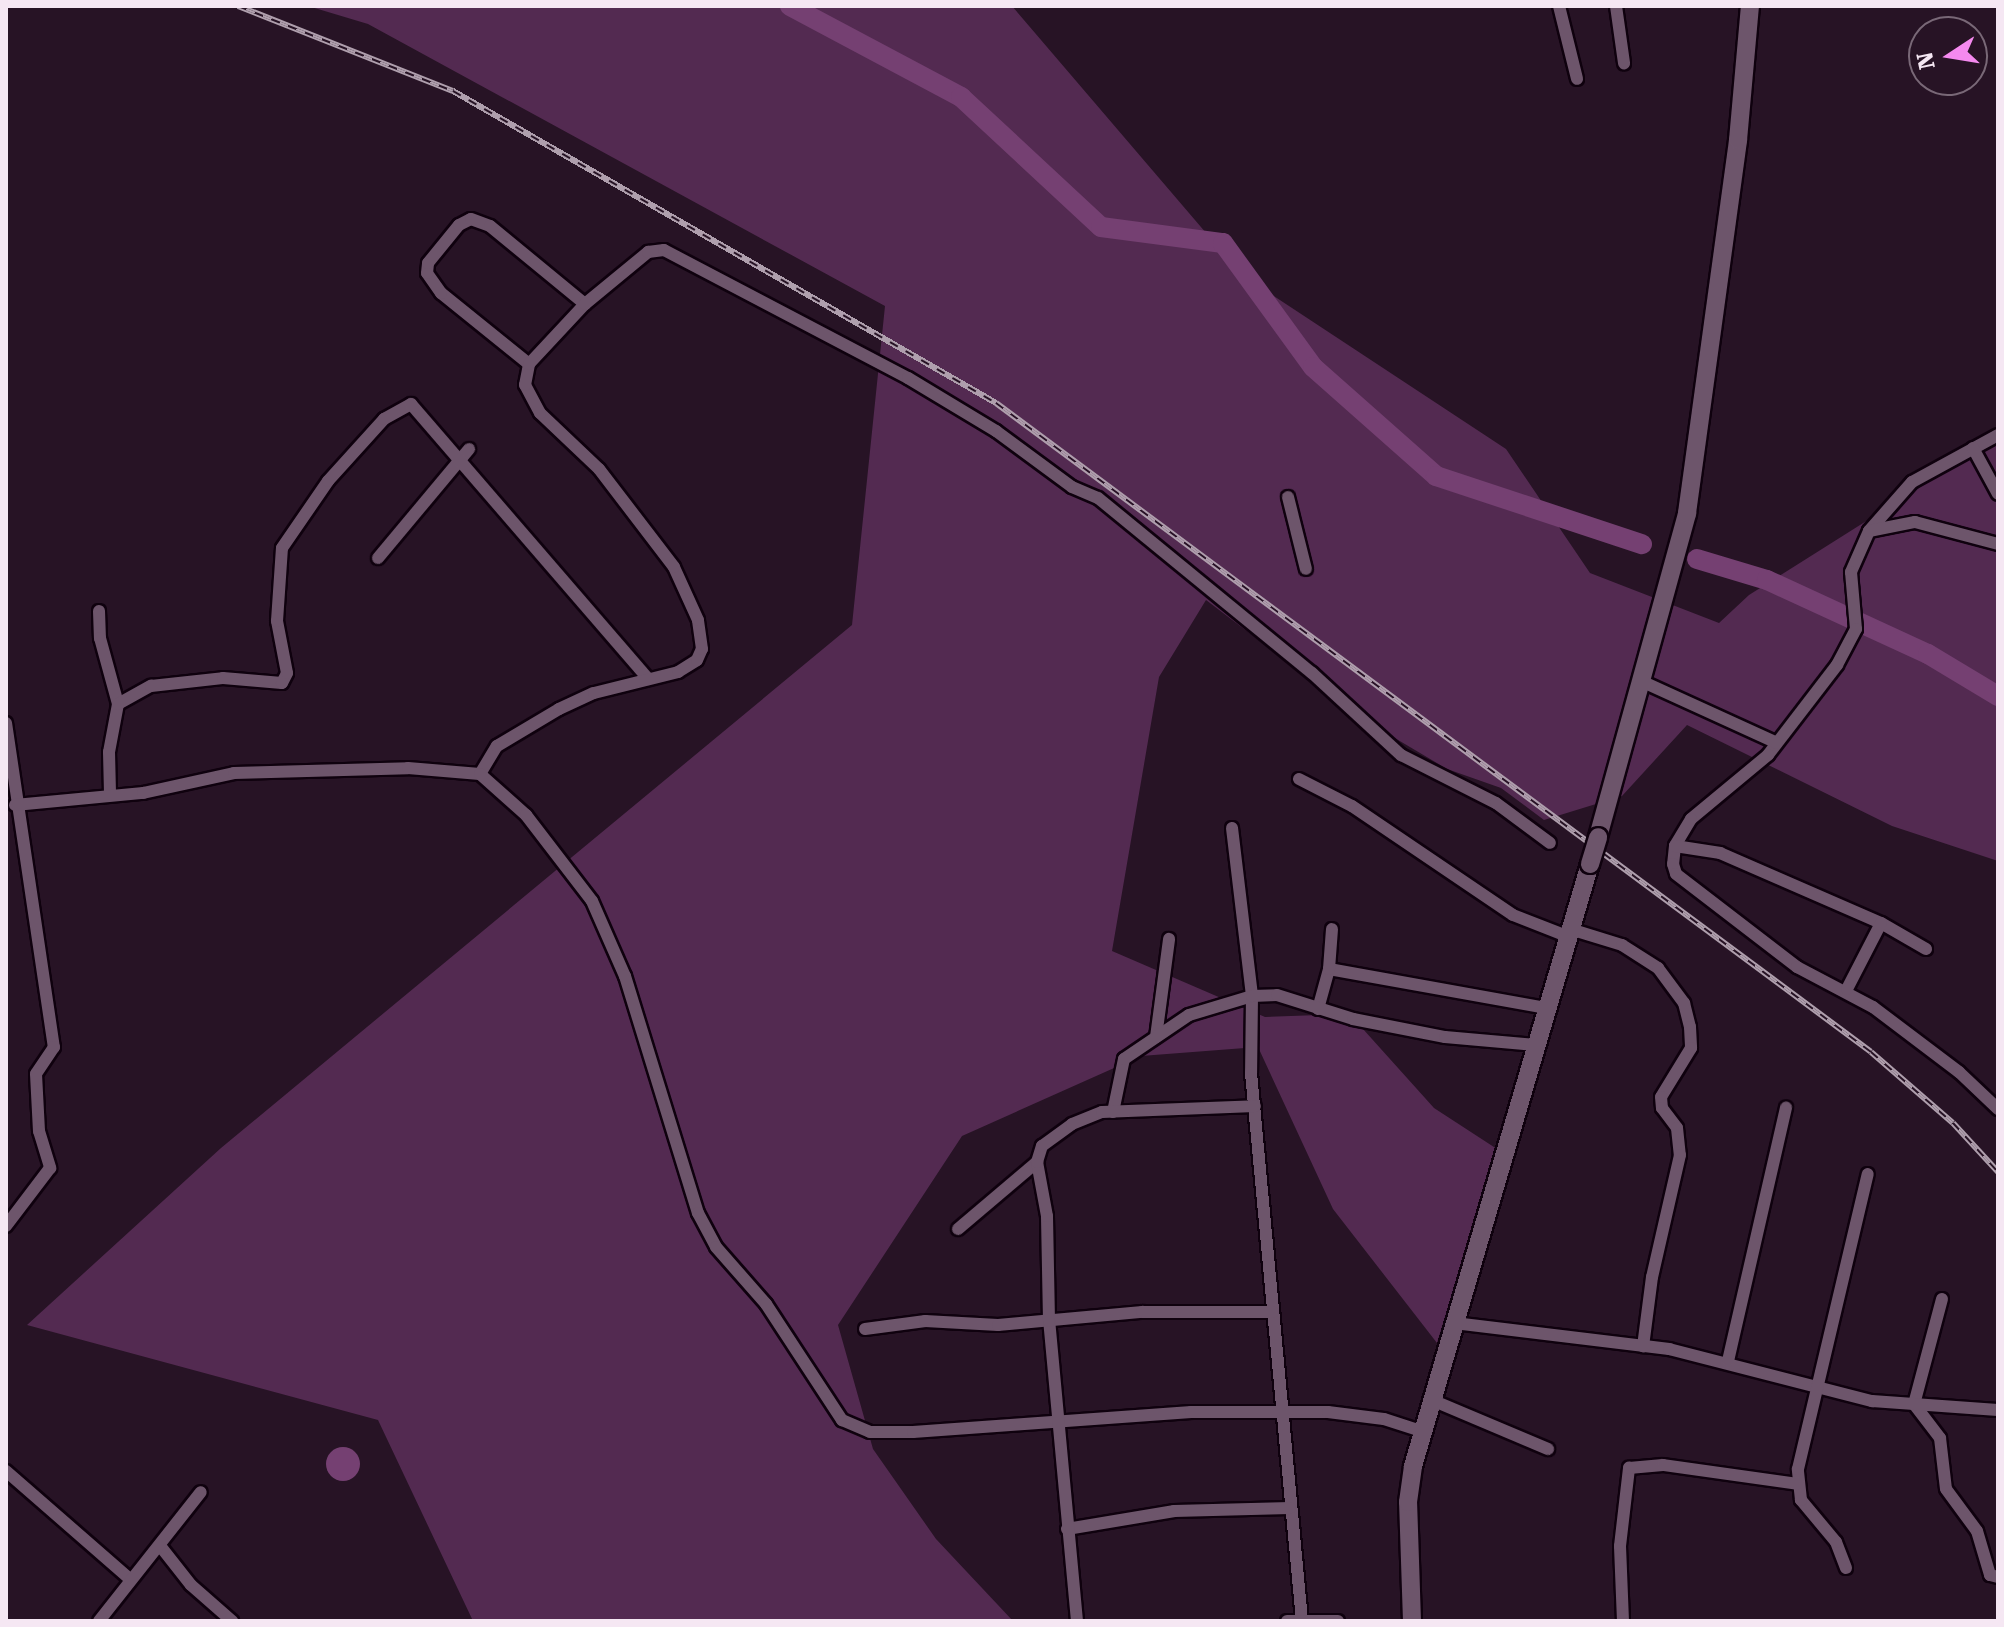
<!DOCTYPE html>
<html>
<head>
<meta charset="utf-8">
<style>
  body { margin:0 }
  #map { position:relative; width:2004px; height:1627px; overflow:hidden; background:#271325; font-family:"Roboto Serif",serif }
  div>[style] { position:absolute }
  .green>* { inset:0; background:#532a51 }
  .water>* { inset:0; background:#754072 }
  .round { border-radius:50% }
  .river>* { height:20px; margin:-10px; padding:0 10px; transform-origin:10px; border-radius:10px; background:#754072 }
  .roads { filter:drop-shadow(2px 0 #0f010e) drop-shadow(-2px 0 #0f010e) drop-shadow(0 2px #0f010e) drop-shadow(0 -2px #0f010e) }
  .street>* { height:12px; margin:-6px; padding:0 6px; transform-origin:6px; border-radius:6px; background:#6d556b }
  .secondary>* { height:18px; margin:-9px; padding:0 9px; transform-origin:9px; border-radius:9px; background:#6d556b }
  .rail>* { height:6px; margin-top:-3px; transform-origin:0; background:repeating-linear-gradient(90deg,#271325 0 9px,#af9fad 0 18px); box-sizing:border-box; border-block:2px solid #af9fad }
  .bridges { filter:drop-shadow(2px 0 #0f010e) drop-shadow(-2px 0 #0f010e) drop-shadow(0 2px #0f010e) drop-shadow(0 -2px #0f010e) }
  .secondary-bridge>* { height:18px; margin:-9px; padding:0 9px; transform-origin:9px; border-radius:9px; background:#6d556b }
  span { translate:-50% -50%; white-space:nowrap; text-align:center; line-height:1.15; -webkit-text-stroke:7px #271325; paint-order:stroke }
  .frame { position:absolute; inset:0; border:8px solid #f5e7f3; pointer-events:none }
  .north { position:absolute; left:1908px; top:16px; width:80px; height:80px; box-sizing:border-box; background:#271325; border:2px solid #796877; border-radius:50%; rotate:258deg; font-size:22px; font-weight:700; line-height:32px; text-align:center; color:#f5e7f3 }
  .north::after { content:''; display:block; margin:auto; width:28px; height:36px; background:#f589ef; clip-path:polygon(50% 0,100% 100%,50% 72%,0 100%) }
</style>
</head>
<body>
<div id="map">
  <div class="green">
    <i style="clip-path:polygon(308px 6px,1012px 6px,1242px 275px,1506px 449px,1590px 573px,1719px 623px,1749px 595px,1998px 438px,1998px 861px,1892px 826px,1687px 725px,1622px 796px,1544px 820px,1501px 788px,1447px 769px,1361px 718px,1206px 600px,1159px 677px,1112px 951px,1265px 1017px,1319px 1015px,1363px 1029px,1434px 1108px,1497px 1149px,1437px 1343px,1333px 1209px,1258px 1047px,1141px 1056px,962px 1136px,838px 1325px,873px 1449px,936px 1539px,1013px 1621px,473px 1621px,378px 1420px,27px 1325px,221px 1148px,852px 625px,885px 306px,368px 24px)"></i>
  </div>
  <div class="water">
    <i class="round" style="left:326px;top:1447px;width:34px;height:34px"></i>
  </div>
  <div class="river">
    <i style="left:790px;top:6px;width:194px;rotate:28deg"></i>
    <i style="left:961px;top:97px;width:191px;rotate:42.9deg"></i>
    <i style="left:1101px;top:227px;width:123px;rotate:7.5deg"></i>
    <i style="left:1223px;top:243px;width:153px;rotate:54deg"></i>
    <i style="left:1313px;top:367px;width:164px;rotate:41.5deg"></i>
    <i style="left:1436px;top:476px;width:217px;rotate:18.3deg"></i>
    <i style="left:1697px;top:559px;width:73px;rotate:16.7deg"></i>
    <i style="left:1767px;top:580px;width:177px;rotate:24.7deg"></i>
    <i style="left:1928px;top:654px;width:82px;rotate:31deg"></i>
  </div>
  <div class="roads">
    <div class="street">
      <i style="left:1559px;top:6px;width:75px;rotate:76.1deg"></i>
      <i style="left:1616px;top:6px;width:58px;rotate:82deg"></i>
      <i style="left:529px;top:364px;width:113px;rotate:-141.1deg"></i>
      <i style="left:441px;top:293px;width:24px;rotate:-125deg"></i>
      <i style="left:427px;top:273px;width:10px;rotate:-84deg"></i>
      <i style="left:428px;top:263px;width:49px;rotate:-50.8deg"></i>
      <i style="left:459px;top:225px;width:13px;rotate:-27deg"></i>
      <i style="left:471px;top:219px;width:20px;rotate:20deg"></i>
      <i style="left:490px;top:226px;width:123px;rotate:39.4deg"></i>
      <i style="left:1998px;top:435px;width:98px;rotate:151.3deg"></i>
      <i style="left:1912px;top:482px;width:65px;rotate:131.3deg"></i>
      <i style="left:1869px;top:531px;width:45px;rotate:113.7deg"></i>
      <i style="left:1851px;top:572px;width:57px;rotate:85deg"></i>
      <i style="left:1856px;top:629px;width:41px;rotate:117.8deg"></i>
      <i style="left:1837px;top:665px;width:113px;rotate:127.5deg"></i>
      <i style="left:1768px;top:755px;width:100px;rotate:140.3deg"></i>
      <i style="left:1691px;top:819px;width:31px;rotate:121deg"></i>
      <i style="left:1675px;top:846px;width:18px;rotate:96deg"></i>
      <i style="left:1673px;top:864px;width:10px;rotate:73deg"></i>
      <i style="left:1676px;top:874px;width:153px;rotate:37.5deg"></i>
      <i style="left:1797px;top:967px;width:86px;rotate:27.8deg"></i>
      <i style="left:1873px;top:1007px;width:108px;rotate:37.1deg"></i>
      <i style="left:1959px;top:1072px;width:54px;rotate:43.5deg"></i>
      <i style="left:1973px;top:448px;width:52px;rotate:61.5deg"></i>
      <i style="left:1288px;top:497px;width:74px;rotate:76deg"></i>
      <i style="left:1869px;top:531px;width:47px;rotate:-11.1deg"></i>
      <i style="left:1915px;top:522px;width:86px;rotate:14.8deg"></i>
      <i style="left:378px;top:558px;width:142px;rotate:-50.1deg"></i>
      <i style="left:99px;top:611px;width:27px;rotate:88deg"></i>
      <i style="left:100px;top:638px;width:68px;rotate:74.7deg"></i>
      <i style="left:118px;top:704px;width:49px;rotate:100.6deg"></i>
      <i style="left:109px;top:752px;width:42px;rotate:88.6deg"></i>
      <i style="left:1641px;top:681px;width:149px;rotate:24.5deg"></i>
      <i style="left:118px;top:704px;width:38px;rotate:-29deg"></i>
      <i style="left:151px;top:686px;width:72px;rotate:-6.3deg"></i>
      <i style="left:223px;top:678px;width:59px;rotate:4.8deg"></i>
      <i style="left:282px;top:683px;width:11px;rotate:-63deg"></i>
      <i style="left:287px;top:673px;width:53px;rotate:-100.9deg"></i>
      <i style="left:277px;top:621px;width:73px;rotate:-86.1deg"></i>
      <i style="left:282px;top:548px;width:81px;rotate:-55.5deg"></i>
      <i style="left:328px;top:481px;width:84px;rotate:-47.9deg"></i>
      <i style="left:384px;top:419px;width:31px;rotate:-29deg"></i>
      <i style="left:411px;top:404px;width:363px;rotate:49.2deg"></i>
      <i style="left:6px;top:723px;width:328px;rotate:81.6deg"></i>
      <i style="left:54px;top:1047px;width:32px;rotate:124deg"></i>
      <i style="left:36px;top:1074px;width:57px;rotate:87deg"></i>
      <i style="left:39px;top:1131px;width:39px;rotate:73deg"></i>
      <i style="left:50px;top:1168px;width:73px;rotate:127.2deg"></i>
      <i style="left:480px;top:774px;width:33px;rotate:-59deg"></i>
      <i style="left:497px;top:746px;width:72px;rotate:-30.8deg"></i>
      <i style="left:559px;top:709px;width:38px;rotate:-25deg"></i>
      <i style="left:594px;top:693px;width:87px;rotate:-14deg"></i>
      <i style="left:678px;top:672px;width:22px;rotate:-32deg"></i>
      <i style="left:697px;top:660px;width:12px;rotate:-66deg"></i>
      <i style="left:702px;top:649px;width:29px;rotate:-98deg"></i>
      <i style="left:698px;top:620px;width:58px;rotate:-114.4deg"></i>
      <i style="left:674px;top:567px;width:123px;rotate:-127.4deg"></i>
      <i style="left:599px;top:469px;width:81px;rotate:-136.5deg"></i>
      <i style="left:540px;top:413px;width:32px;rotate:-118deg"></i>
      <i style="left:525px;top:385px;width:21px;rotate:-79deg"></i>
      <i style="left:529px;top:364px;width:82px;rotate:-47deg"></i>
      <i style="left:585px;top:304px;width:82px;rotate:-39.5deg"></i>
      <i style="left:648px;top:252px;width:16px;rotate:-7deg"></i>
      <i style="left:664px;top:250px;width:276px;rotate:27.7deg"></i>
      <i style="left:908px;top:378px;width:103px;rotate:31.1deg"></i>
      <i style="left:996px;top:431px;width:94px;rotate:36.4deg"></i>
      <i style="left:1072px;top:487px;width:28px;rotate:23deg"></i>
      <i style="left:1098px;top:498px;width:276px;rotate:39.3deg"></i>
      <i style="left:1312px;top:673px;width:121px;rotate:42.7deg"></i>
      <i style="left:1401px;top:755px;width:106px;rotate:26.8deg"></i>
      <i style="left:1496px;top:803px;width:67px;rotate:36.5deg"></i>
      <i style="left:1299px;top:779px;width:59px;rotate:27deg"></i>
      <i style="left:1352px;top:806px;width:194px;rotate:34.1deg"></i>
      <i style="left:1513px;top:915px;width:58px;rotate:21.3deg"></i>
      <i style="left:15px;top:805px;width:129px;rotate:-5.4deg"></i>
      <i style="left:143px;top:793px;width:93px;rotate:-12.4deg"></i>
      <i style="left:234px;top:773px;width:174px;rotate:-1.6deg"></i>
      <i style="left:408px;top:768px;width:72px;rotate:4.8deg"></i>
      <i style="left:480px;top:774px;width:62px;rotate:41.7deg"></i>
      <i style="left:526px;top:815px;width:108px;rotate:52.5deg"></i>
      <i style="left:592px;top:901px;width:82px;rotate:66.3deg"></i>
      <i style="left:625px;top:976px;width:248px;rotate:72.9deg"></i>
      <i style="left:698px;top:1213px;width:38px;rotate:62deg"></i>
      <i style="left:716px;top:1247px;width:76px;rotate:48.7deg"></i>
      <i style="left:766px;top:1304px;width:139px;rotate:56.8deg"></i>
      <i style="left:842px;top:1420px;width:30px;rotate:23deg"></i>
      <i style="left:870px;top:1432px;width:43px"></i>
      <i style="left:913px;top:1432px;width:279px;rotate:-4.1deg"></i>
      <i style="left:1191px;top:1412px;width:137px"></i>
      <i style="left:1328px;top:1412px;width:56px;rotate:7.1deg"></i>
      <i style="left:1384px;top:1419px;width:40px;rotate:18deg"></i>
      <i style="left:1232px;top:828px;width:169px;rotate:83.2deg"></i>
      <i style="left:1252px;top:996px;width:77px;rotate:90.7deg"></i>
      <i style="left:1251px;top:1073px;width:550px;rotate:84.68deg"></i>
      <i style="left:1675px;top:846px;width:46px;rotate:8.8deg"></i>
      <i style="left:1720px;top:853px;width:176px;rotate:23.5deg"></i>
      <i style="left:1881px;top:923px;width:52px;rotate:30deg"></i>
      <i style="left:1570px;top:929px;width:54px;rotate:17.1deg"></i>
      <i style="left:1622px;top:945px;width:43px;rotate:32.6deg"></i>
      <i style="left:1658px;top:968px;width:44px;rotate:53.4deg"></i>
      <i style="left:1684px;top:1003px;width:25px;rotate:76deg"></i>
      <i style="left:1690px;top:1027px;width:21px;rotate:87deg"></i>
      <i style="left:1691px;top:1048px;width:57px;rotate:121.5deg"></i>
      <i style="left:1661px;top:1097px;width:11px;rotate:85deg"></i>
      <i style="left:1662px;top:1108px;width:25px;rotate:53deg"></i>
      <i style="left:1677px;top:1128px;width:27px;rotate:84deg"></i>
      <i style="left:1680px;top:1155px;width:125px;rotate:102.9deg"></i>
      <i style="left:1652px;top:1277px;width:70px;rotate:97.4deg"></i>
      <i style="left:1329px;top:969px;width:220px;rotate:10.2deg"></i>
      <i style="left:1847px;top:989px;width:74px;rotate:-62.7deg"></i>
      <i style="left:1318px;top:1009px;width:41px;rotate:-74.6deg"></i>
      <i style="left:1329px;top:969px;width:40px;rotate:-85.7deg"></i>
      <i style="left:1156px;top:1037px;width:99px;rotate:-82.4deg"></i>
      <i style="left:1113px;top:1112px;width:54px;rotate:-78.3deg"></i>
      <i style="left:1124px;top:1059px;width:78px;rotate:-34.1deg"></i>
      <i style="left:1189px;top:1015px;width:66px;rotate:-16.8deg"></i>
      <i style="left:1252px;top:996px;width:25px;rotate:-2deg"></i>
      <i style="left:1277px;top:995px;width:80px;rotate:17.5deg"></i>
      <i style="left:1353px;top:1019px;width:94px;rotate:11.1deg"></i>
      <i style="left:1445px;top:1037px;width:91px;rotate:5deg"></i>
      <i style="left:958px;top:1229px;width:104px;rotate:-40.3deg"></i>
      <i style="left:1942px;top:1299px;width:109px;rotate:104.9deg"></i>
      <i style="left:1914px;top:1404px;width:43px;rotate:52.6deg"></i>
      <i style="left:1940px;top:1438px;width:51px;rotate:83.3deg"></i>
      <i style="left:1946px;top:1489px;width:52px;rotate:53.6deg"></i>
      <i style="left:1977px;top:1531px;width:46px;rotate:73.5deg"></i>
      <i style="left:1990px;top:1575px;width:8px;rotate:14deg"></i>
      <i style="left:1454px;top:1323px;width:217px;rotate:6.9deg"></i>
      <i style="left:1669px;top:1349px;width:210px;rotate:14.4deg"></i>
      <i style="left:1872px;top:1401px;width:126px;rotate:4.1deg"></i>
      <i style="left:865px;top:1329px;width:61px;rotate:-7.6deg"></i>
      <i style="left:925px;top:1321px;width:73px;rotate:3.1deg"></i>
      <i style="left:998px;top:1325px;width:145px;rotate:-5.2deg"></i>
      <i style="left:1142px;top:1312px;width:131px"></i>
      <i style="left:1728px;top:1361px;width:260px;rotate:-77.1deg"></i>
      <i style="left:1432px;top:1400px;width:126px;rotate:22.9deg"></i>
      <i style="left:6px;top:1471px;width:164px;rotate:41.1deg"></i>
      <i style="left:1067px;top:1529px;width:109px;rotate:-9.5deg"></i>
      <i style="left:1174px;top:1511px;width:116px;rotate:-1.5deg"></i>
      <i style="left:161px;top:1547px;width:48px;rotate:51.7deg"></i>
      <i style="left:191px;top:1585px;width:55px;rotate:41.3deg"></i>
      <i style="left:1846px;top:1568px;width:28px;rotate:-111deg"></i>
      <i style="left:1836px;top:1542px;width:55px;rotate:-129.8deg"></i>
      <i style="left:1801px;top:1500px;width:31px;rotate:-96deg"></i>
      <i style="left:1798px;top:1469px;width:303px;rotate:-76.7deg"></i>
      <i style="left:99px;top:1621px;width:164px;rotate:-51.7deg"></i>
      <i style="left:1077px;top:1621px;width:301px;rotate:-95.3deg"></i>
      <i style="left:1049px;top:1321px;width:105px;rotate:-91.1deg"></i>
      <i style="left:1047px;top:1216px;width:55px;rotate:-100.5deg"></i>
      <i style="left:1037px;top:1162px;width:17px;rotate:-73deg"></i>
      <i style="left:1042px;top:1146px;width:37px;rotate:-36deg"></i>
      <i style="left:1072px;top:1124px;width:32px;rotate:-22deg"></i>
      <i style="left:1102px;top:1112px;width:153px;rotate:-2.2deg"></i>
      <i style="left:1287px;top:1621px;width:51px"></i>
      <i style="left:1623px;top:1621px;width:75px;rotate:-92.3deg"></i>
      <i style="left:1620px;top:1546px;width:79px;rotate:-83.4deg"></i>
      <i style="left:1629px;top:1468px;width:34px;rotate:-5deg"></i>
      <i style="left:1663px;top:1465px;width:137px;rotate:8deg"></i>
    </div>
    <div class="secondary">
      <i style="left:1598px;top:837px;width:336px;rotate:-74.6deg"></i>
      <i style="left:1687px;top:513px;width:376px;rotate:-82.2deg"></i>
      <i style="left:1738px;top:140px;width:135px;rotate:-84.9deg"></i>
      <i style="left:1412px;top:1621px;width:119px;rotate:-91.9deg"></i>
      <i style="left:1408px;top:1502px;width:36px;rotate:-82deg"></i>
      <i style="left:1413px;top:1466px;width:627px;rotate:-73.62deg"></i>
    </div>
  </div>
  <div class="rail">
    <i style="left:238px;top:6px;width:231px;rotate:21.6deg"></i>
    <i style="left:453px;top:91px;width:626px;rotate:29.88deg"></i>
    <i style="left:996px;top:403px;width:1089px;rotate:36.56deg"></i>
    <i style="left:1871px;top:1052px;width:108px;rotate:40.9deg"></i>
    <i style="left:1953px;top:1123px;width:67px;rotate:47.4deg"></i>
  </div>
  <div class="bridges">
    <div class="secondary-bridge">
      <i style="left:1590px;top:864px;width:28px;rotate:-73deg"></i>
    </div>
  </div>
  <div class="frame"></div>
  <div class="north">N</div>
</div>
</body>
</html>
